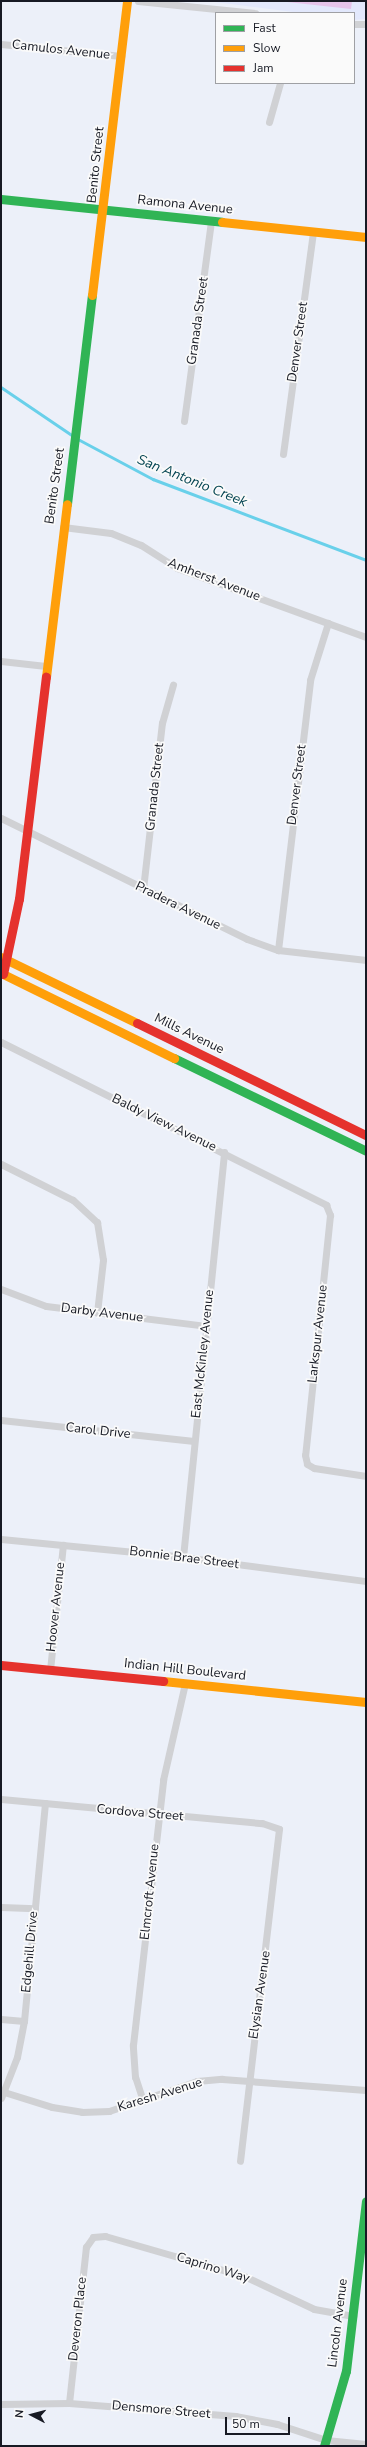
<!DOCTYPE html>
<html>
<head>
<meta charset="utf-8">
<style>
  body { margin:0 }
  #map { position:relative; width:367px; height:2447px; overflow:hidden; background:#ecf0f9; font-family:"Nunito Sans",sans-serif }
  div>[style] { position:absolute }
  .built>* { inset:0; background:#e2e8fc }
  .green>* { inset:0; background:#e5c4ea }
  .stream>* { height:2.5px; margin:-1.25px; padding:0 1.25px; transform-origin:1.25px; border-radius:1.25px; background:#69d0ea }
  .street>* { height:7px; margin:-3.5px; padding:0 3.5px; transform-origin:3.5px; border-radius:3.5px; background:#d0d1d4 }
  .fast>* { height:9px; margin:-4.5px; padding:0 4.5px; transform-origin:4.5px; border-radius:4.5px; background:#30b455 }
  .slow>* { height:9px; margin:-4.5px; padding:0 4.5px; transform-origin:4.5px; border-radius:4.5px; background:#ff9f0a }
  .jam>* { height:9px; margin:-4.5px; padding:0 4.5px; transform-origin:4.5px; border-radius:4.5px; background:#e5322d }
  span { translate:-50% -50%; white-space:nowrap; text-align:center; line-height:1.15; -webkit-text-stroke:3.5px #fafafa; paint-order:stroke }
  .street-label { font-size:13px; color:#171a24 }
  .water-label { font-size:14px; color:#034451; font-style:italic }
  .frame { position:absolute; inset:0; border:2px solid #171a24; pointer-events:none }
  .legend { position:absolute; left:215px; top:12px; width:140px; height:72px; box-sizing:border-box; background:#fafafa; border:1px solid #9fa0a4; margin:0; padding:5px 7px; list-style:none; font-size:12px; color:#171a24 }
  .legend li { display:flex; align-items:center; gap:8px; height:20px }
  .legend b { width:20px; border:1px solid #9fa0a4 }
  .north { position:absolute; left:12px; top:2395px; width:40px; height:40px; -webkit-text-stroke:3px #fafafa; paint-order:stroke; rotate:276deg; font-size:11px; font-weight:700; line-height:16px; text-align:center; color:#171a24 }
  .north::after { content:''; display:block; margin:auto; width:14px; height:18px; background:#171a24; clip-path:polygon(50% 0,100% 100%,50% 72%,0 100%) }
  .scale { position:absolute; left:225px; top:2417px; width:65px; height:18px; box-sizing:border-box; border:2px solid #171a24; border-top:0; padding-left:5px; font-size:12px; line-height:14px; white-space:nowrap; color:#171a24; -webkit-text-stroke:3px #fafafa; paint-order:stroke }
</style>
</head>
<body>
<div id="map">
  <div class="built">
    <i style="clip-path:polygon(207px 1px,366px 1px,366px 19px,354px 20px,354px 13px,301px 13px)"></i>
  </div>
  <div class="green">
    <i style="clip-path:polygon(278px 1px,352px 1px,351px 9px)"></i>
  </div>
  <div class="stream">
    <i style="left:1px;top:387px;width:86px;rotate:34.1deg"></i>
    <i style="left:78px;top:439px;width:85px;rotate:28.1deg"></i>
    <i style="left:153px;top:479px;width:228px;rotate:20.8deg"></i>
  </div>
  <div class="street">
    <i style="left:138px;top:1px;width:118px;rotate:5.9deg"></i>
    <i style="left:354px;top:24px;width:12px"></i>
    <i style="left:1px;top:44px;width:121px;rotate:5.7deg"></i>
    <i style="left:269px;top:122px;width:41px;rotate:-74.2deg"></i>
    <i style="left:184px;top:421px;width:202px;rotate:-82.3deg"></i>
    <i style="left:283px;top:454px;width:225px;rotate:-82.3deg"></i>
    <i style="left:63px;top:527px;width:48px;rotate:7.1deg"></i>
    <i style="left:111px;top:533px;width:32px;rotate:22deg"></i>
    <i style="left:141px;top:545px;width:43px;rotate:32.6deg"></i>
    <i style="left:177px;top:568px;width:201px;rotate:20.1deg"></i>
    <i style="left:1px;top:661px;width:45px;rotate:6.3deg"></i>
    <i style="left:1px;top:818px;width:274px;rotate:26.2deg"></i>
    <i style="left:247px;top:939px;width:33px;rotate:20deg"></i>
    <i style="left:278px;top:950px;width:89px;rotate:6.5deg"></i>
    <i style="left:143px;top:889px;width:167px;rotate:-83.5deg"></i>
    <i style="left:162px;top:723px;width:40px;rotate:-74deg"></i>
    <i style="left:278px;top:950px;width:272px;rotate:-83.2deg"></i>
    <i style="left:310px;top:680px;width:60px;rotate:-72.5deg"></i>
    <i style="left:1px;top:1042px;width:364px;rotate:26.6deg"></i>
    <i style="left:326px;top:1205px;width:11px;rotate:68deg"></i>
    <i style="left:330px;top:1215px;width:241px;rotate:95.9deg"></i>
    <i style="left:305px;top:1455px;width:9px;rotate:77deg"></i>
    <i style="left:307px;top:1464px;width:8px;rotate:30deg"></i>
    <i style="left:314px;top:1468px;width:53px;rotate:8.7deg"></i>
    <i style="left:1px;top:1164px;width:80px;rotate:26.6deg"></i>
    <i style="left:73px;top:1200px;width:33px;rotate:43deg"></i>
    <i style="left:97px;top:1222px;width:38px;rotate:81deg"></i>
    <i style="left:103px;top:1260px;width:53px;rotate:96.5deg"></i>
    <i style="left:1px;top:1289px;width:48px;rotate:20.7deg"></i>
    <i style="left:46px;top:1306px;width:161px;rotate:7.1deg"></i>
    <i style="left:1px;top:1420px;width:194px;rotate:6.2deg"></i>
    <i style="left:1px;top:1539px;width:183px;rotate:5.6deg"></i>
    <i style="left:183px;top:1557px;width:185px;rotate:7.5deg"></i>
    <i style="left:183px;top:1557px;width:407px;rotate:-84.2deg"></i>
    <i style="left:50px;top:1670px;width:126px;rotate:-84.1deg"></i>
    <i style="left:1px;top:1799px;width:262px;rotate:5.3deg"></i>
    <i style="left:262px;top:1823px;width:18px;rotate:19deg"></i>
    <i style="left:279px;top:1829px;width:334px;rotate:96.7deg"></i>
    <i style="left:1px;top:1907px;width:34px;rotate:2deg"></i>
    <i style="left:1px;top:2019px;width:23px;rotate:5deg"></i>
    <i style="left:4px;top:2092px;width:50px;rotate:17.4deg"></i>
    <i style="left:52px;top:2107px;width:30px;rotate:9deg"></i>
    <i style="left:82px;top:2112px;width:27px;rotate:-2deg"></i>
    <i style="left:109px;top:2111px;width:93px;rotate:-18.8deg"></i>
    <i style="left:197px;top:2081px;width:25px;rotate:-5deg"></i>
    <i style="left:222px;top:2079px;width:144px;rotate:4.4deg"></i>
    <i style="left:1px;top:2098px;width:44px;rotate:-68.7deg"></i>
    <i style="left:17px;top:2057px;width:37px;rotate:-79deg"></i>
    <i style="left:24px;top:2021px;width:219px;rotate:-84.5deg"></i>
    <i style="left:143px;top:2101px;width:25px;rotate:-108deg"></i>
    <i style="left:135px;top:2077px;width:32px;rotate:-94deg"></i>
    <i style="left:133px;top:2045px;width:267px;rotate:-83.5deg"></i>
    <i style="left:163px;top:1780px;width:99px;rotate:-77.2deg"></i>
    <i style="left:69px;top:2403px;width:157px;rotate:-83.8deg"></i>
    <i style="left:86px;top:2247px;width:12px;rotate:-55deg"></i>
    <i style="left:93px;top:2237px;width:12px;rotate:-5deg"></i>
    <i style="left:105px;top:2236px;width:145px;rotate:16.1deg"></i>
    <i style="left:244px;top:2276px;width:77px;rotate:25.2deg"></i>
    <i style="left:314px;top:2309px;width:40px;rotate:10deg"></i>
    <i style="left:1px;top:2404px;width:68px;rotate:-0.8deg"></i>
    <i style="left:69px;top:2403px;width:167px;rotate:4.5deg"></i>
    <i style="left:235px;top:2416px;width:43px;rotate:10.8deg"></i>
    <i style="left:277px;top:2424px;width:52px;rotate:18.1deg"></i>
    <i style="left:326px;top:2440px;width:40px;rotate:5.7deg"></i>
  </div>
  <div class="fast">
    <i style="left:1px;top:199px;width:222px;rotate:5.9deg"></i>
    <i style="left:67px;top:504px;width:210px;rotate:-83.2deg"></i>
    <i style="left:174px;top:1058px;width:213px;rotate:25.8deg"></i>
    <i style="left:324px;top:2446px;width:78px;rotate:-73.7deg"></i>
    <i style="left:346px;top:2371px;width:171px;rotate:-83.3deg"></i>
  </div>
  <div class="slow">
    <i style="left:222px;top:222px;width:145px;rotate:5.9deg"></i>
    <i style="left:92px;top:295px;width:296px;rotate:-83.2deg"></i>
    <i style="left:46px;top:677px;width:174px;rotate:-83.1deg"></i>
    <i style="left:1px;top:957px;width:151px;rotate:25.9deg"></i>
    <i style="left:1px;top:973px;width:193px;rotate:26.2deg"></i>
    <i style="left:163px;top:1681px;width:204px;rotate:5.9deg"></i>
  </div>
  <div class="jam">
    <i style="left:3px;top:974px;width:77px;rotate:-78deg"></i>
    <i style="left:19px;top:899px;width:224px;rotate:-83.1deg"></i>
    <i style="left:137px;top:1023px;width:255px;rotate:26.1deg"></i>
    <i style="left:1px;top:1665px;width:163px;rotate:5.6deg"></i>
  </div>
  <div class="street-label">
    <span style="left:61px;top:50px;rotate:6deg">Camulos Avenue</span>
    <span style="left:96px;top:165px;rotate:-84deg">Benito Street</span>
    <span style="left:185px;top:205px;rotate:6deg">Ramona Avenue</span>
    <span style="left:198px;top:321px;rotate:-82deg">Granada Street</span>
    <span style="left:298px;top:342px;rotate:-82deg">Denver Street</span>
    <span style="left:55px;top:486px;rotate:-82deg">Benito Street</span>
    <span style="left:214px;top:580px;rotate:21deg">Amherst Avenue</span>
    <span style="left:297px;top:785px;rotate:-83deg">Denver Street</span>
    <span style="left:155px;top:787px;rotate:-84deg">Granada Street</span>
    <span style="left:178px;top:906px;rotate:26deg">Pradera Avenue</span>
    <span style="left:189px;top:1034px;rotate:26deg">Mills Avenue</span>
    <span style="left:164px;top:1123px;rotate:26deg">Baldy View Avenue</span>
    <span style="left:102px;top:1313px;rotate:7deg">Darby Avenue</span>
    <span style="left:318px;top:1334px;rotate:-84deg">Larkspur Avenue</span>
    <span style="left:203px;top:1354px;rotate:-84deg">East McKinley Avenue</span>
    <span style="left:98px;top:1431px;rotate:6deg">Carol Drive</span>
    <span style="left:184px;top:1558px;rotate:7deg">Bonnie Brae Street</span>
    <span style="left:56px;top:1607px;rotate:-84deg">Hoover Avenue</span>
    <span style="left:185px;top:1670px;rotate:6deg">Indian Hill Boulevard</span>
    <span style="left:140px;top:1813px;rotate:5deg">Cordova Street</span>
    <span style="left:150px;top:1892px;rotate:-84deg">Elmcroft Avenue</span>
    <span style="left:30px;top:1952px;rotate:-85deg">Edgehill Drive</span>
    <span style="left:260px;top:1995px;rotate:-82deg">Elysian Avenue</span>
    <span style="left:160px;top:2095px;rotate:-17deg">Karesh Avenue</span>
    <span style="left:213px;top:2268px;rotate:17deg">Caprino Way</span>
    <span style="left:78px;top:2319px;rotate:-84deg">Deveron Place</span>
    <span style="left:338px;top:2323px;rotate:-83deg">Lincoln Avenue</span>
    <span style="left:161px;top:2410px;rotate:5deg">Densmore Street</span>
  </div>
  <div class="water-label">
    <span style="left:192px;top:481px;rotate:22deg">San Antonio Creek</span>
  </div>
  <div class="frame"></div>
  <ul class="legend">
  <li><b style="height:5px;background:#30b455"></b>Fast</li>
  <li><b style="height:5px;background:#ff9f0a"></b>Slow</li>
  <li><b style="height:5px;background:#e5322d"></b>Jam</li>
  </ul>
  <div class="north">N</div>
  <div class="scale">50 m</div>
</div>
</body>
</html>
